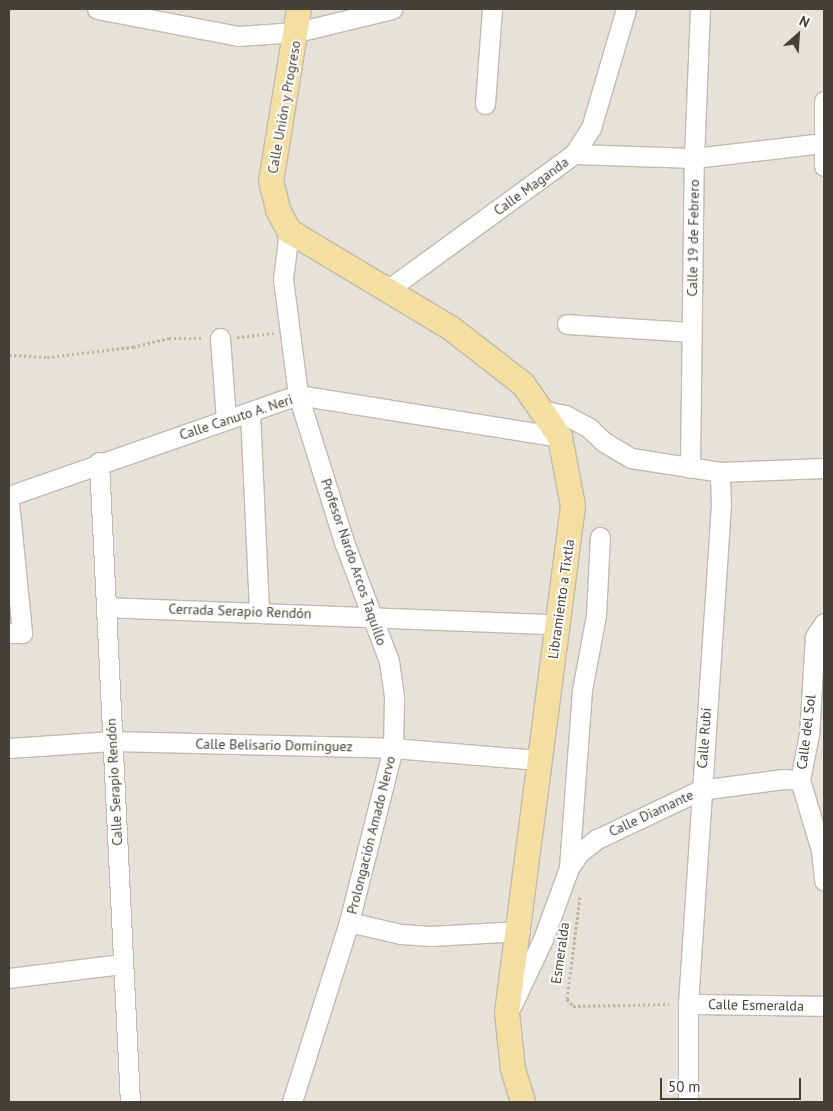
<!DOCTYPE html>
<html>
<head>
<meta charset="utf-8">
<style>
  body { margin:0 }
  #map { position:relative; width:833px; height:1111px; overflow:hidden; background:#f2f0e8; font-family:"PT Sans",sans-serif }
  div>[style] { position:absolute }
  .residential>* { inset:0; background:#e6e2d7; transform-origin:0 0 }
  .path>* { height:3px; margin-top:-1.5px; transform-origin:0; background:repeating-linear-gradient(90deg,#bdb39f 0 2.5px,transparent 0 5px) }
  .roads { filter:drop-shadow(1px 0 #c0baaf) drop-shadow(-1px 0 #c0baaf) drop-shadow(0 1px #c0baaf) drop-shadow(0 -1px #c0baaf) }
  .minor>* { height:19px; margin:-9.5px; padding:0 9.5px; transform-origin:9.5px; border-radius:9.5px; background:#fff }
  .major>* { height:24px; margin:-12px; padding:0 12px; transform-origin:12px; border-radius:12px; background:#f4dfa0 }
  span { translate:-50% -50%; white-space:nowrap; text-align:center; line-height:1.15; -webkit-text-stroke:4px #fff; paint-order:stroke }
  .street-label { font-size:14px; color:#454038 }
  .frame { position:absolute; inset:0; border:10px solid #454038; pointer-events:none }
  .north { position:absolute; left:773px; top:10px; width:50px; height:50px; -webkit-text-stroke:4px #fff; paint-order:stroke; rotate:26deg; font-size:14px; font-weight:700; line-height:20px; text-align:center; color:#454038 }
  .north::after { content:''; display:block; margin:auto; width:18px; height:22px; background:#454038; clip-path:polygon(50% 0,100% 100%,50% 72%,0 100%) }
  .scale { position:absolute; left:660px; top:1078px; width:141px; height:22px; box-sizing:border-box; border:2px solid #454038; border-top:0; padding-left:6px; font-size:15px; line-height:18px; white-space:nowrap; color:#454038; -webkit-text-stroke:4px #fff; paint-order:stroke }
</style>
</head>
<body>
<div id="map">
  <div class="residential">
    <i style="left:9px;top:9px;width:815px;height:1093px"></i>
  </div>
  <div class="path">
    <i style="left:237px;top:337px;width:37px;rotate:-6deg"></i>
    <i style="left:9px;top:355px;width:38px;rotate:3deg"></i>
    <i style="left:47px;top:357px;width:87px;rotate:-6.6deg"></i>
    <i style="left:133px;top:347px;width:37px;rotate:-14deg"></i>
    <i style="left:169px;top:338px;width:35px"></i>
    <i style="left:580px;top:897px;width:103px;rotate:97.3deg"></i>
    <i style="left:567px;top:999px;width:9px;rotate:49deg"></i>
    <i style="left:573px;top:1006px;width:96px;rotate:-1.2deg"></i>
  </div>
  <div class="roads">
    <div class="minor">
      <i style="left:97px;top:9px;width:144px;rotate:10.8deg"></i>
      <i style="left:238px;top:36px;width:59px;rotate:-3.9deg"></i>
      <i style="left:297px;top:32px;width:98px;rotate:-13.6deg"></i>
      <i style="left:824px;top:101px;width:65px;rotate:90deg"></i>
      <i style="left:485px;top:104px;width:95px;rotate:-85.8deg"></i>
      <i style="left:574px;top:154px;width:120px;rotate:1.9deg"></i>
      <i style="left:694px;top:158px;width:130px;rotate:-6.6deg"></i>
      <i style="left:289px;top:231px;width:48px;rotate:97.1deg"></i>
      <i style="left:283px;top:279px;width:117px;rotate:82.6deg"></i>
      <i style="left:298px;top:395px;width:154px;rotate:72.6deg"></i>
      <i style="left:344px;top:542px;width:127px;rotate:69.3deg"></i>
      <i style="left:389px;top:661px;width:37px;rotate:82deg"></i>
      <i style="left:394px;top:698px;width:50px;rotate:91.1deg"></i>
      <i style="left:393px;top:748px;width:179px;rotate:104.2deg"></i>
      <i style="left:349px;top:922px;width:189px;rotate:107.6deg"></i>
      <i style="left:386px;top:291px;width:233px;rotate:-36.1deg"></i>
      <i style="left:574px;top:154px;width:31px;rotate:-57deg"></i>
      <i style="left:591px;top:128px;width:124px;rotate:-73.6deg"></i>
      <i style="left:567px;top:324px;width:124px;rotate:3.7deg"></i>
      <i style="left:220px;top:338px;width:82px;rotate:85.8deg"></i>
      <i style="left:541px;top:410px;width:25px;rotate:12deg"></i>
      <i style="left:565px;top:415px;width:26px;rotate:28deg"></i>
      <i style="left:588px;top:427px;width:22px;rotate:43deg"></i>
      <i style="left:604px;top:442px;width:31px;rotate:31deg"></i>
      <i style="left:631px;top:458px;width:90px;rotate:8.9deg"></i>
      <i style="left:720px;top:472px;width:104px;rotate:-2.2deg"></i>
      <i style="left:250px;top:412px;width:199px;rotate:87.4deg"></i>
      <i style="left:99px;top:462px;width:641px;rotate:87.23deg"></i>
      <i style="left:690px;top:468px;width:310px;rotate:-89.3deg"></i>
      <i style="left:694px;top:158px;width:149px;rotate:-87.7deg"></i>
      <i style="left:9px;top:496px;width:306px;rotate:-19.3deg"></i>
      <i style="left:298px;top:395px;width:265px;rotate:9.1deg"></i>
      <i style="left:9px;top:502px;width:132px;rotate:84.3deg"></i>
      <i style="left:22px;top:633px;width:13px;rotate:180deg"></i>
      <i style="left:106px;top:607px;width:451px;rotate:2.2deg"></i>
      <i style="left:824px;top:623px;width:17px;rotate:123deg"></i>
      <i style="left:815px;top:637px;width:97px;rotate:93.5deg"></i>
      <i style="left:809px;top:734px;width:47px;rotate:101.1deg"></i>
      <i style="left:800px;top:780px;width:73px;rotate:73.3deg"></i>
      <i style="left:821px;top:850px;width:31px;rotate:84deg"></i>
      <i style="left:9px;top:748px;width:103px;rotate:-3.9deg"></i>
      <i style="left:112px;top:741px;width:281px;rotate:1.4deg"></i>
      <i style="left:393px;top:748px;width:146px;rotate:4.7deg"></i>
      <i style="left:569px;top:867px;width:177px;rotate:-85.8deg"></i>
      <i style="left:582px;top:690px;width:76px;rotate:-79.4deg"></i>
      <i style="left:596px;top:615px;width:78px;rotate:-87.1deg"></i>
      <i style="left:349px;top:922px;width:53px;rotate:13deg"></i>
      <i style="left:401px;top:934px;width:30px;rotate:4deg"></i>
      <i style="left:431px;top:936px;width:89px;rotate:-3.2deg"></i>
      <i style="left:9px;top:978px;width:114px;rotate:-7.1deg"></i>
      <i style="left:688px;top:1004px;width:136px;rotate:0.8deg"></i>
      <i style="left:512px;top:1005px;width:73px;rotate:-64.8deg"></i>
      <i style="left:543px;top:939px;width:76px;rotate:-69.9deg"></i>
      <i style="left:569px;top:868px;width:18px;rotate:-56deg"></i>
      <i style="left:579px;top:853px;width:23px;rotate:-38deg"></i>
      <i style="left:597px;top:839px;width:114px;rotate:-25.4deg"></i>
      <i style="left:700px;top:790px;width:84px;rotate:-7.5deg"></i>
      <i style="left:783px;top:779px;width:17px;rotate:3deg"></i>
      <i style="left:688px;top:1102px;width:98px;rotate:-90deg"></i>
      <i style="left:688px;top:1004px;width:500px;rotate:-86.22deg"></i>
      <i style="left:721px;top:505px;width:33px;rotate:-92deg"></i>
    </div>
    <div class="major">
      <i style="left:299px;top:9px;width:174px;rotate:99.2deg"></i>
      <i style="left:271px;top:181px;width:30px;rotate:76deg"></i>
      <i style="left:278px;top:210px;width:24px;rotate:62deg"></i>
      <i style="left:289px;top:231px;width:190px;rotate:31deg"></i>
      <i style="left:452px;top:329px;width:90px;rotate:37.8deg"></i>
      <i style="left:523px;top:384px;width:65px;rotate:55.1deg"></i>
      <i style="left:560px;top:437px;width:70px;rotate:79.3deg"></i>
      <i style="left:573px;top:506px;width:511px;rotate:97.42deg"></i>
      <i style="left:507px;top:1013px;width:56px;rotate:83.9deg"></i>
      <i style="left:513px;top:1069px;width:34px;rotate:73deg"></i>
    </div>
  </div>
  <div class="street-label">
    <span style="left:284px;top:107px;rotate:-80deg">Calle Unión y Progreso</span>
    <span style="left:531px;top:186px;rotate:-36deg">Calle Maganda</span>
    <span style="left:693px;top:238px;rotate:-89deg">Calle 19 de Febrero</span>
    <span style="left:236px;top:417px;rotate:-18deg">Calle Canuto A. Neri</span>
    <span style="left:354px;top:562px;rotate:71deg">Profesor Nardo Arcos Taquillo</span>
    <span style="left:561px;top:599px;rotate:-82deg">Libramiento a Tixtla</span>
    <span style="left:240px;top:611px;rotate:2deg">Cerrada Serapio Rendón</span>
    <span style="left:806px;top:732px;rotate:-83deg">Calle del Sol</span>
    <span style="left:704px;top:738px;rotate:-86deg">Calle Rubí</span>
    <span style="left:274px;top:745px;rotate:1deg">Calle Belisario Domínguez</span>
    <span style="left:114px;top:782px;rotate:-93deg">Calle Serapio Rendón</span>
    <span style="left:651px;top:813px;rotate:-25deg">Calle Diamante</span>
    <span style="left:371px;top:835px;rotate:-76deg">Prolongación Amado Nervo</span>
    <span style="left:560px;top:953px;rotate:-82deg">Esmeralda</span>
    <span style="left:756px;top:1005px;rotate:1deg">Calle Esmeralda</span>
  </div>
  <div class="frame"></div>
  <div class="north">N</div>
  <div class="scale">50 m</div>
</div>
</body>
</html>
